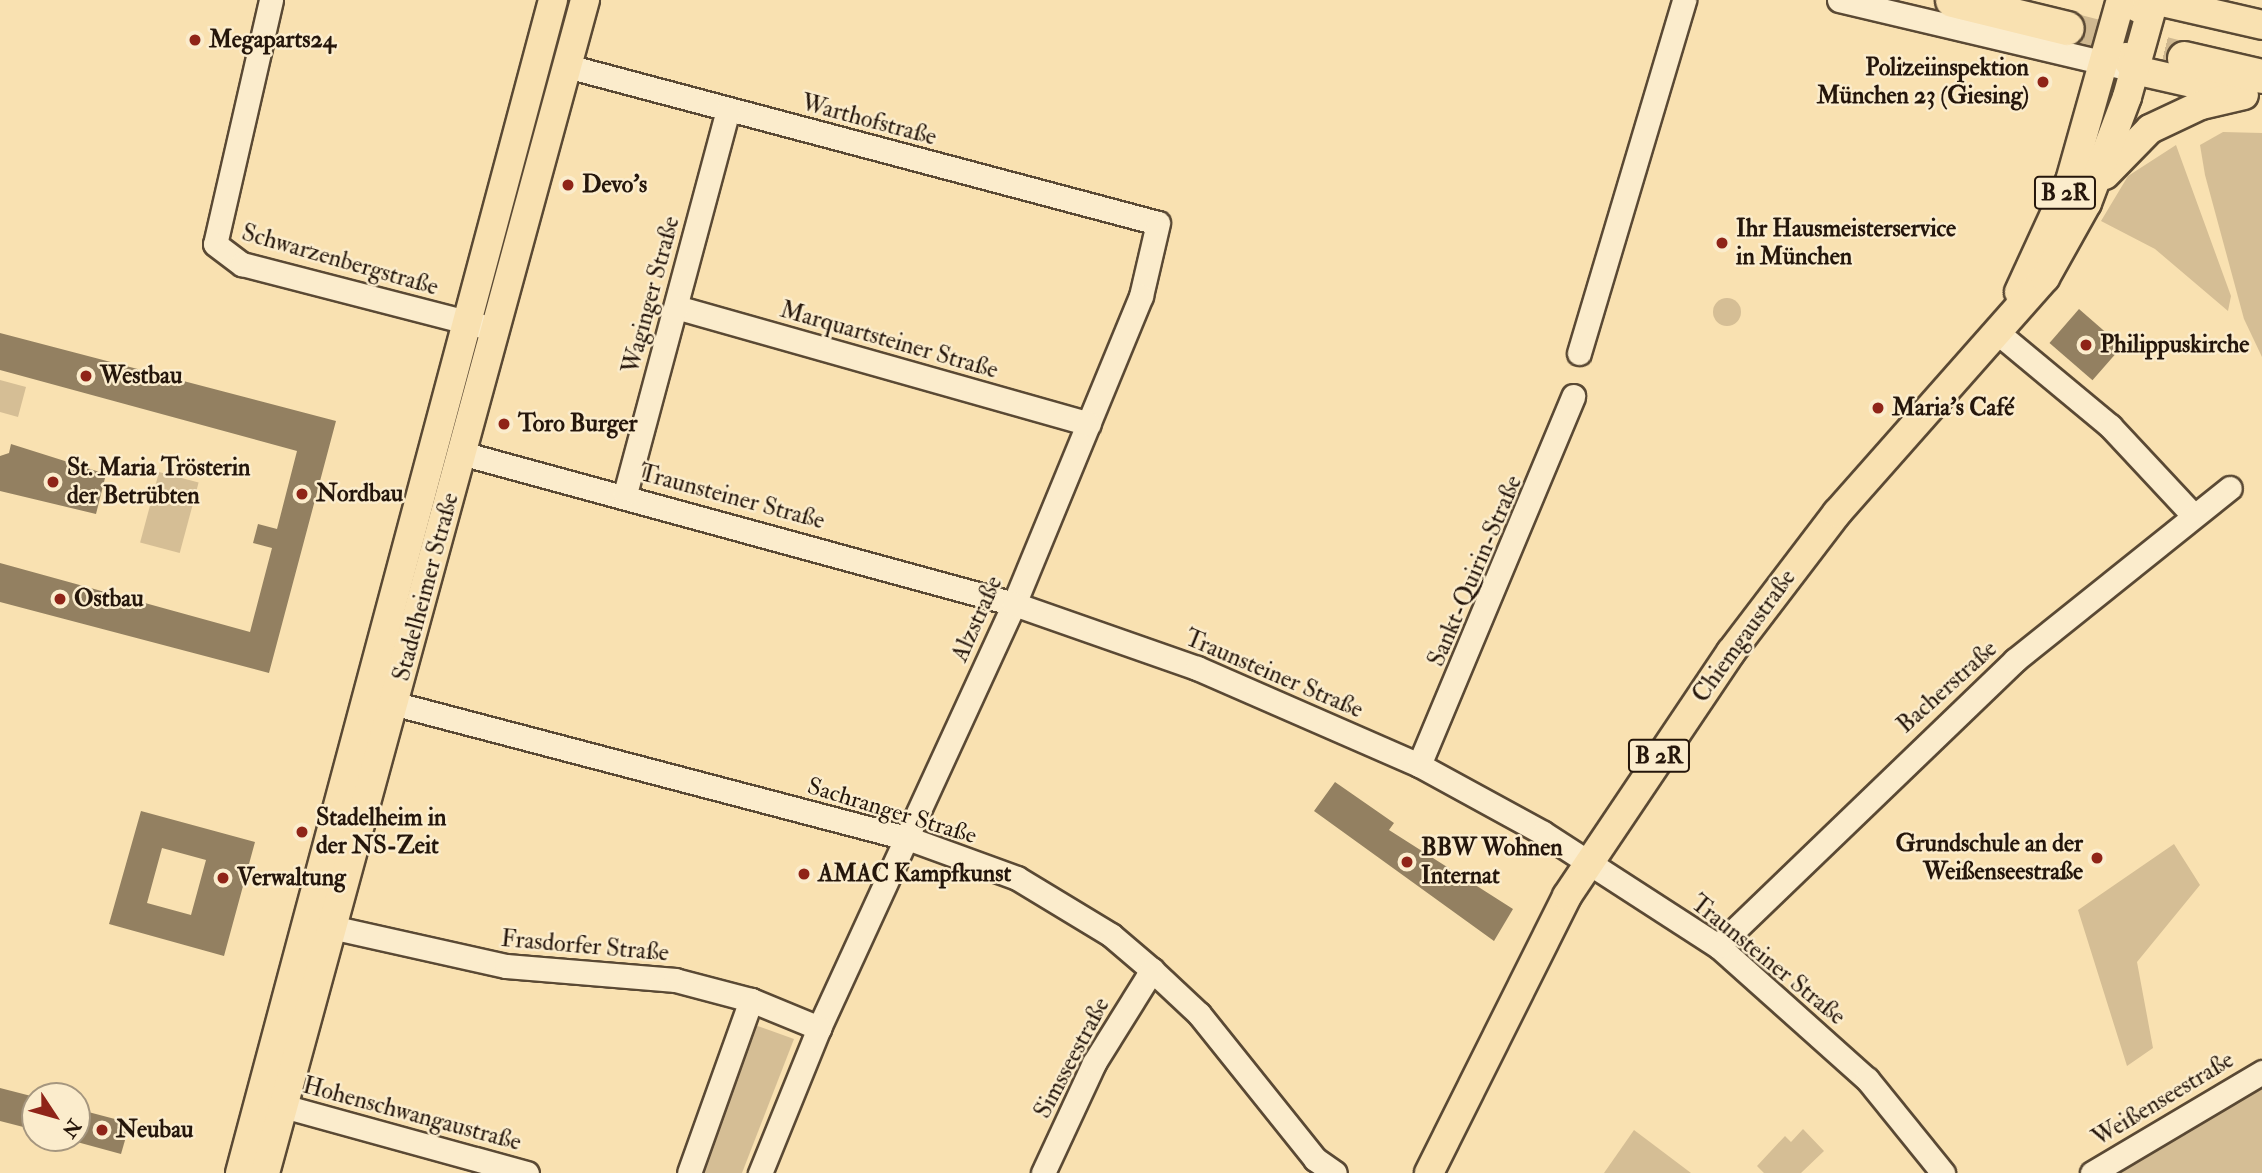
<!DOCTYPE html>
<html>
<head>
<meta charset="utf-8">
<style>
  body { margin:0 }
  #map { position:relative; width:2262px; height:1173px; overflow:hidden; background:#f9e1b1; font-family:"IM FELL Double Pica",serif }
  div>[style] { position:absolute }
  .green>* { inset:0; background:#d5be95; transform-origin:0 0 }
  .round { border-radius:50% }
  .building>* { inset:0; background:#938061; transform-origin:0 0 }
  .highway-tunnel>* { height:33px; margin-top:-16.5px; transform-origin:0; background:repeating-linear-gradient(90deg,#cfb890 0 33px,transparent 0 50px) }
  .roads { filter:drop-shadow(2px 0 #5a4934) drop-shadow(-2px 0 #5a4934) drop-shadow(0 2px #5a4934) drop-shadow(0 -2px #5a4934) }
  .minor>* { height:23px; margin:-11.5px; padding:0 11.5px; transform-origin:11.5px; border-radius:11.5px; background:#fbeccc }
  .major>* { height:28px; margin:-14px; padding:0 14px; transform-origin:14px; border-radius:14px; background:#f9e1b1 }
  .highway>* { height:33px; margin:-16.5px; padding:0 16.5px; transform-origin:16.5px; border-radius:16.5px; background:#f9e1b1 }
  .dots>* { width:19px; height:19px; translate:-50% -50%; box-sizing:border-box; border:4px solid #fbeccc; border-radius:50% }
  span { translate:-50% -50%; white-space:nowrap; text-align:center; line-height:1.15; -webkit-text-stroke:5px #fbeccc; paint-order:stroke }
  .shield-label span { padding:2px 5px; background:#fbeccc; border:2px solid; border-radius:5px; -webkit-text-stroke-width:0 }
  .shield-label { font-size:23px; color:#25160b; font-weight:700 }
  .poi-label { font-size:24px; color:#25160b; font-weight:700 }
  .left { translate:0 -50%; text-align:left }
  .right { translate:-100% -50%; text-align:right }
  .street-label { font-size:24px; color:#25160b }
  .north { position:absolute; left:21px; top:1082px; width:70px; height:70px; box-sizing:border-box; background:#fbeccc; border:2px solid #a5967f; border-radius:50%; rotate:126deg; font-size:19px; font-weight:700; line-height:28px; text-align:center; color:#25160b }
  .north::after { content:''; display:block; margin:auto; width:24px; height:32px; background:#8f2418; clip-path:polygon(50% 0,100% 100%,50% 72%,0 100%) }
</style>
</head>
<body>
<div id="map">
  <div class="green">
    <i style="clip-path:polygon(2223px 132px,2262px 133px,2262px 357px,2244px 319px,2205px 175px,2200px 145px)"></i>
    <i style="clip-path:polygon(2176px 145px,2231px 296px,2228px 311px,2155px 249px,2101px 221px,2128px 176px)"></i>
    <i class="round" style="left:1713px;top:298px;width:28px;height:28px"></i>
    <i style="clip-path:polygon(0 380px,26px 387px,18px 417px,0 412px)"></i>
    <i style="left:159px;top:472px;width:41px;height:73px;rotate:15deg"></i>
    <i style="clip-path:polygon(2174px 844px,2200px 885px,2137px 962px,2153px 1048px,2127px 1066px,2078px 910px)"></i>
    <i style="clip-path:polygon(752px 1024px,794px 1039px,742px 1173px,699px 1173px)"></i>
    <i style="clip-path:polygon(2262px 1089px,2262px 1173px,2117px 1173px,2218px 1113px)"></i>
    <i style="clip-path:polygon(1803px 1129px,1824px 1151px,1801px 1173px,1764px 1173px,1757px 1166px,1785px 1136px,1791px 1142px)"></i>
    <i style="clip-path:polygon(1634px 1130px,1691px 1173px,1604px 1173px)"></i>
  </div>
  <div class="building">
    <i style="left:2079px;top:309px;width:57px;height:45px;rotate:41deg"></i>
    <i style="clip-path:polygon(0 333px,336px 421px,269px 673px,0 602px,0 563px,250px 632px,272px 548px,253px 543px,258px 524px,277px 529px,297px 451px,0 370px)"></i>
    <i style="clip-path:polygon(11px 444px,106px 474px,96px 514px,0 491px,0 456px,9px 453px)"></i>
    <i style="clip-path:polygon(1335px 782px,1394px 823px,1389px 830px,1513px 909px,1494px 941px,1314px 811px)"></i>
    <i style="clip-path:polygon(evenodd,141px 811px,255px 842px,224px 956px,109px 924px,141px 811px,162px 848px,206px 860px,191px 915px,147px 903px,162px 848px)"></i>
    <i style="clip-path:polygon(0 1088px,35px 1097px,35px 1130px,0 1121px)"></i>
    <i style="clip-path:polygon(77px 1109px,130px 1123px,121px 1154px,77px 1142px)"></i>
  </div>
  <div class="highway-tunnel">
    <i style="left:2067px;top:28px;width:121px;rotate:14.4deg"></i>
  </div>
  <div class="roads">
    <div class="minor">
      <i style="left:271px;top:0;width:250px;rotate:102.9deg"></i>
      <i style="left:215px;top:244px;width:34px;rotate:37deg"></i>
      <i style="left:242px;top:264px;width:248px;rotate:14.5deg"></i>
      <i style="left:1839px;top:0;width:288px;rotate:13.3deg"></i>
      <i style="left:567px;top:66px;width:611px;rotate:14.88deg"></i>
      <i style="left:1158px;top:223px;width:75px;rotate:103.1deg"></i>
      <i style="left:1141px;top:296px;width:333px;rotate:112.4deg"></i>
      <i style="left:1014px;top:604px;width:467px;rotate:114.7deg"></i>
      <i style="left:819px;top:1028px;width:157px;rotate:112.1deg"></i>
      <i style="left:676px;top:307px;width:429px;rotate:15.8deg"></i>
      <i style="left:1998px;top:333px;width:146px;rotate:39.7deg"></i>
      <i style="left:2110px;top:426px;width:120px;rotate:47deg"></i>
      <i style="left:1579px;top:353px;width:368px;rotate:-73.4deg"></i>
      <i style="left:461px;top:453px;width:573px;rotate:15.27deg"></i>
      <i style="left:1014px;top:604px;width:194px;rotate:19.3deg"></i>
      <i style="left:1197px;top:668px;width:242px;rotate:23.6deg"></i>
      <i style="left:1419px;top:765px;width:141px;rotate:28.7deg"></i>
      <i style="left:1543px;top:833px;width:208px;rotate:32.9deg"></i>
      <i style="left:1718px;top:946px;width:200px;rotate:41.8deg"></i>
      <i style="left:1867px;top:1079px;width:121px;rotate:51deg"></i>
      <i style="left:625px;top:494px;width:398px;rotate:-75deg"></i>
      <i style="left:377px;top:699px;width:551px;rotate:14.72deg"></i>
      <i style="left:910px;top:839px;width:114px;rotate:20deg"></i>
      <i style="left:1017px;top:878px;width:110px;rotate:31.2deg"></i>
      <i style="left:1111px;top:935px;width:54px;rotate:40.5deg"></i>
      <i style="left:1152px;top:970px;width:64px;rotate:43.1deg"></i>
      <i style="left:1199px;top:1014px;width:186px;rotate:51.3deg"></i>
      <i style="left:1315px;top:1159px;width:24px;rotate:35deg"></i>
      <i style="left:1419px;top:765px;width:400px;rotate:-67.3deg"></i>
      <i style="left:331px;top:927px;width:179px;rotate:12.6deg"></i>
      <i style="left:506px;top:966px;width:170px;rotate:4.7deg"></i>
      <i style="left:675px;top:980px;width:79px;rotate:14.7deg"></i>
      <i style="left:1718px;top:946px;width:412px;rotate:-43.9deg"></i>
      <i style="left:2015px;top:660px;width:275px;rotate:-38.7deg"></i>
      <i style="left:283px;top:1106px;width:253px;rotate:15.4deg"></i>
      <i style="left:689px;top:1173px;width:184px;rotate:-70.3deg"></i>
      <i style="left:751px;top:1000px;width:74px;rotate:22.4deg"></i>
      <i style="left:1043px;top:1173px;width:121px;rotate:-65.1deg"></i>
      <i style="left:1094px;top:1063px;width:110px;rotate:-58.1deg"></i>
      <i style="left:2092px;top:1173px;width:198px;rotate:-30.7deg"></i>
    </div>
    <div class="major">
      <i style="left:2138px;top:8px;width:18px;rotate:-27deg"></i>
      <i style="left:2154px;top:0;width:111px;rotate:13deg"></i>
      <i style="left:2125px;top:57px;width:16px;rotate:52deg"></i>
      <i style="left:2135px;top:70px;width:104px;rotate:12.8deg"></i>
      <i style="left:2105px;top:175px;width:64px;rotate:-45.6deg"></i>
      <i style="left:2150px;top:129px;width:56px;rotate:-25.2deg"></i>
      <i style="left:2201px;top:105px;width:44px;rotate:-13.1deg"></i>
      <i style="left:2019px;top:292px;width:122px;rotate:-65.3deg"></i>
      <i style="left:2070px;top:181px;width:188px;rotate:-74.3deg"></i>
      <i style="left:240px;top:1173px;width:1214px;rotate:-75.06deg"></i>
      <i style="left:265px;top:1173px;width:1216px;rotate:-74.74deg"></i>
      <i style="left:1429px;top:1173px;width:309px;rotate:-63.5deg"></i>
      <i style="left:1567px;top:896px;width:294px;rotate:-56.1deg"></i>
      <i style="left:1731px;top:652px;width:175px;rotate:-52.7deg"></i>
      <i style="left:1837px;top:513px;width:314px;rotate:-48.5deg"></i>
      <i style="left:2045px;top:278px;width:86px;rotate:-60.8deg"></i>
      <i style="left:2087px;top:203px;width:113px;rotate:-69.3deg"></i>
      <i style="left:2127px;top:97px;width:101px;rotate:-74.4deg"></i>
    </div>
    <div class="highway">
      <i style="left:1952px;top:0;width:118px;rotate:13.7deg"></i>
      <i style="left:2184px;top:58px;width:80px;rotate:13deg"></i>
    </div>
  </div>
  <div class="dots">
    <i style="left:195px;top:40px;background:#8f2418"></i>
    <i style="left:2043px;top:82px;background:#8f2418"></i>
    <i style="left:568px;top:185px;background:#8f2418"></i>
    <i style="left:1722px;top:243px;background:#8f2418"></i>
    <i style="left:2086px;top:345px;background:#8f2418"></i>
    <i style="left:86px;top:376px;background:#8f2418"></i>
    <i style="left:1878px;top:408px;background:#8f2418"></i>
    <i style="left:504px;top:424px;background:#8f2418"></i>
    <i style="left:53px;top:482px;background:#8f2418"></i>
    <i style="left:302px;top:494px;background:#8f2418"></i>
    <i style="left:60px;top:599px;background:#8f2418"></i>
    <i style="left:302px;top:832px;background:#8f2418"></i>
    <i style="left:2097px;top:858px;background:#8f2418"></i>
    <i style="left:1407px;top:862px;background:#8f2418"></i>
    <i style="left:804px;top:874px;background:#8f2418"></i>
    <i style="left:223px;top:878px;background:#8f2418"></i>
    <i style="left:102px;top:1130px;background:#8f2418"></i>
  </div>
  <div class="shield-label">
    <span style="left:2065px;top:193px">B 2R</span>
    <span style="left:1659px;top:756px">B 2R</span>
  </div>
  <div class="poi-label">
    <span class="left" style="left:209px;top:40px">Megaparts24</span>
    <span class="right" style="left:2029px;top:82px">Polizeiinspektion<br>München 23 (Giesing)</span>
    <span class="left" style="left:582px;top:185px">Devo's</span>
    <span class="left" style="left:1736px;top:243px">Ihr Hausmeisterservice<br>in München</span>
    <span class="left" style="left:2100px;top:345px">Philippuskirche</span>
    <span class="left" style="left:100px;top:376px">Westbau</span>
    <span class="left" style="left:1892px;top:408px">Maria's Café</span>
    <span class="left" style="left:518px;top:424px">Toro Burger</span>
    <span class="left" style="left:67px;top:482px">St. Maria Trösterin<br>der Betrübten</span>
    <span class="left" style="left:316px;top:494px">Nordbau</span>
    <span class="left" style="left:74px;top:599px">Ostbau</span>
    <span class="left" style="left:316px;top:832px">Stadelheim in<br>der NS-Zeit</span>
    <span class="right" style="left:2083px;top:858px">Grundschule an der<br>Weißenseestraße</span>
    <span class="left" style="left:1421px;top:862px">BBW Wohnen<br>Internat</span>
    <span class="left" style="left:818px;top:874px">AMAC Kampfkunst</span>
    <span class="left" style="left:237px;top:878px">Verwaltung</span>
    <span class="left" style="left:116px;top:1130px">Neubau</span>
  </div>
  <div class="street-label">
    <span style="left:869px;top:120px;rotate:15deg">Warthofstraße</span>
    <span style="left:340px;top:260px;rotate:16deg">Schwarzenbergstraße</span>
    <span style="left:651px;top:295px;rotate:-75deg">Waginger Straße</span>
    <span style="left:889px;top:340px;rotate:16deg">Marquartsteiner Straße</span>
    <span style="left:732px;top:497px;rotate:15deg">Traunsteiner Straße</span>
    <span style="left:1475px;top:571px;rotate:-67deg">Sankt-Quirin-Straße</span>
    <span style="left:426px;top:587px;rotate:-75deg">Stadelheimer Straße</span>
    <span style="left:977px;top:619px;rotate:-66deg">Alzstraße</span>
    <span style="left:1744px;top:636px;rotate:-54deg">Chiemgaustraße</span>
    <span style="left:1274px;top:674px;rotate:23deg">Traunsteiner Straße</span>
    <span style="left:1947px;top:687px;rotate:-42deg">Bacherstraße</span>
    <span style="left:892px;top:811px;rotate:17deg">Sachranger Straße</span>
    <span style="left:585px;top:946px;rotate:5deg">Frasdorfer Straße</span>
    <span style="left:1768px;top:960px;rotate:39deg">Traunsteiner Straße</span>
    <span style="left:1072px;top:1058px;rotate:-62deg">Simsseestraße</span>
    <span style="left:2163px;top:1099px;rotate:-31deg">Weißenseestraße</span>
    <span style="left:412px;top:1114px;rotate:15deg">Hohenschwangaustraße</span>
  </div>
  <div class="north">N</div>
</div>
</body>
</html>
